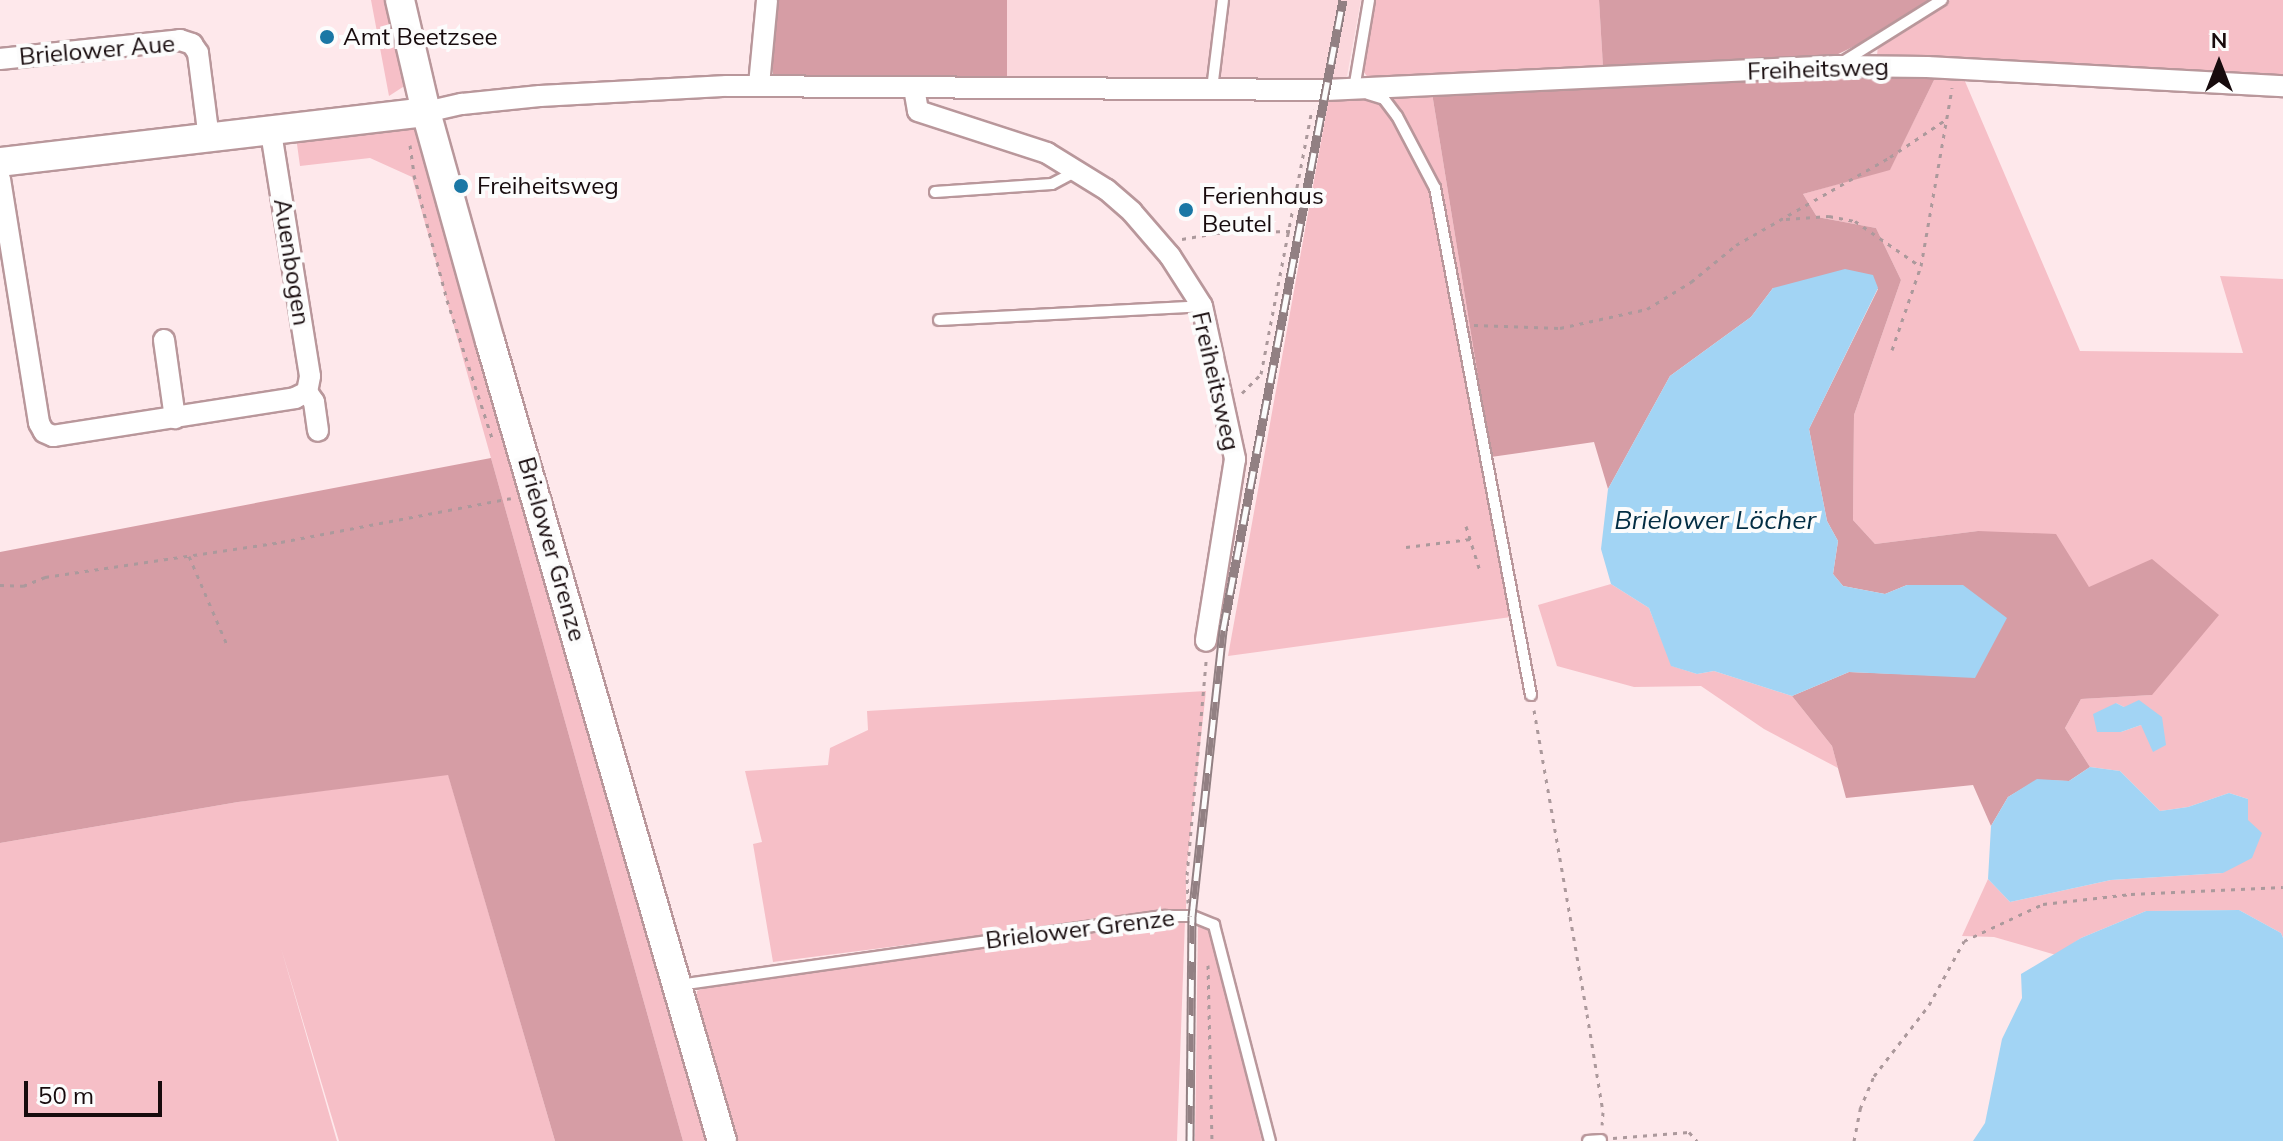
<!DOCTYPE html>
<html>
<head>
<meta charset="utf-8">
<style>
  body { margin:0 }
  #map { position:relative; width:2283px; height:1141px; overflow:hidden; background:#fee8eb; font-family:Mulish,sans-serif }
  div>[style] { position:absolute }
  .built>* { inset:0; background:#fbd7dc }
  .green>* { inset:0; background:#f6bfc7 }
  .forest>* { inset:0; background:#d69da5; transform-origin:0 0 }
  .water>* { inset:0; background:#a2d4f4 }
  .path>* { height:3px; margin-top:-1.5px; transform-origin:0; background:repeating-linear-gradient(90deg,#ac999c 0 4px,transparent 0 10px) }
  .roads { filter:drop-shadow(2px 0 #b9979b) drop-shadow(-2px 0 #b9979b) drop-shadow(0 2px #b9979b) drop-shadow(0 -2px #b9979b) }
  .lane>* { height:10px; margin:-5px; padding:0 5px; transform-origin:5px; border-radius:5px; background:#fff }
  .street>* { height:20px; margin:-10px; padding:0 10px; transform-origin:10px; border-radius:10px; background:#fff }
  .secondary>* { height:28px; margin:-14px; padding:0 14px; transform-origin:14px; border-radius:14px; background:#fff }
  .rail>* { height:9px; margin-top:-4.5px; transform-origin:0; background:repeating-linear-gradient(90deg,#fcfcfc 0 18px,#928083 0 36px); box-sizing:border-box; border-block:2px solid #928083 }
  .dots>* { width:22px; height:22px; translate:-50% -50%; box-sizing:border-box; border:4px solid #fcfcfc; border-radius:50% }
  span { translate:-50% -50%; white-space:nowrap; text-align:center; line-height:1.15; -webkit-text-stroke:8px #fcfcfc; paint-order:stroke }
  .poi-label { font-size:24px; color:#170b0d }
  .left { translate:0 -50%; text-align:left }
  .street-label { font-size:24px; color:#170b0d }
  .water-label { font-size:26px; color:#022d43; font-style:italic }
  .north { position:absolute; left:2179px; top:24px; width:80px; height:80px; -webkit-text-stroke:6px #fcfcfc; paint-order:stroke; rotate:0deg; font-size:22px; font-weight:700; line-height:32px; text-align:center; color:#170b0d }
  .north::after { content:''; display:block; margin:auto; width:28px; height:36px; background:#170b0d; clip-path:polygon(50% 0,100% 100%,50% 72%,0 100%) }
  .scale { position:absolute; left:24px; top:1081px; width:138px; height:36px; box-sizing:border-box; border:4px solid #170b0d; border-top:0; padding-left:10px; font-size:24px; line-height:28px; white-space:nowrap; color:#170b0d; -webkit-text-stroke:6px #fcfcfc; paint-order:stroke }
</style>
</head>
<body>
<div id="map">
  <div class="built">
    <i style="clip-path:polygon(1007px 0,1361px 0,1347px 76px,1338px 82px,995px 79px)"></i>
  </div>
  <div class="green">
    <i style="clip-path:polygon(371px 0,388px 0,406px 85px,389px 96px)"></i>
    <i style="clip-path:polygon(1376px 0,1599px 0,1603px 67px,1369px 79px,1363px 71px)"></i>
    <i style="clip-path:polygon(1950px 0,2283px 0,2283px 77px,1877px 55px,1878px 46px,1888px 37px)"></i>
    <i style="clip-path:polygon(evenodd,1935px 78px,1964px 79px,2080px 351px,2243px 353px,2220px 276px,2283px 279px,2283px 938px,2281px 933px,2239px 910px,2146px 911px,2081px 938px,2056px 955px,1994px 937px,1962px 936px,1988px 879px,2010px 902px,2111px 880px,2223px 873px,2248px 821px,2248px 799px,2229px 793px,2188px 807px,2160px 811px,2120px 771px,2090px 767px,2065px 728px,2081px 699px,2152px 695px,2089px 587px,1978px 531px,1875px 544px,1853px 520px,1854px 415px,1901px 280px,1876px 228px,1817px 217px,1803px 194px,1890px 169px,1935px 78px,2116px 703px,2124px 707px,2166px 745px,2141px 725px,2121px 732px,2116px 703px)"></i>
    <i style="clip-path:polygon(1432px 93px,1491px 457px,1519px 607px,1511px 617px,1228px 656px,1329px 97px)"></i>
    <i style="clip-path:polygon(417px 125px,708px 1141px,683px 1141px,412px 177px,370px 158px,300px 166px,296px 137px)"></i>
    <i style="clip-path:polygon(1611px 584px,1649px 608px,1672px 666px,1697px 674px,1714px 671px,1792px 696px,1832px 746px,1838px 768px,1764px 729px,1701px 686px,1634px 687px,1557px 666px,1538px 605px)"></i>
    <i style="clip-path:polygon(1206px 691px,1186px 873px,1186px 909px,773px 962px,753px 844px,762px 842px,745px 771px,828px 765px,830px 748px,868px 730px,867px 711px)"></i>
    <i style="clip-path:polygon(448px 774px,555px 1141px,339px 1141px,281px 948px,337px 1141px,0 1141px,0 843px,238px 802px)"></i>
    <i style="clip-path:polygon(1185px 920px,1177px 1141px,734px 1141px,696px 1005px,697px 991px,715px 984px)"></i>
    <i style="clip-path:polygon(1198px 924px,1210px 932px,1262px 1141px,1195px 1141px)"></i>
  </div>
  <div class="forest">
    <i style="left:773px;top:0;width:234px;height:77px"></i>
    <i style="clip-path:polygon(1599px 0,1931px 0,1871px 38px,1826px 60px,1603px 67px)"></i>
    <i style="clip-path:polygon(1793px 77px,1935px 78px,1890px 170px,1803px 194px,1817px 217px,1876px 228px,1901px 280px,1854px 415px,1853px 520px,1875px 544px,1978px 531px,2056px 534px,2089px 587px,2152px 559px,2219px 615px,2152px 695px,2081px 699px,2065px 728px,2090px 767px,2069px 781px,2037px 780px,2008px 797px,1991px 826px,1973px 785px,1846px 798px,1832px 746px,1792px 696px,1849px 672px,1975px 677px,1907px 585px,1885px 594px,1843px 586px,1833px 574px,1838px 541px,1827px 521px,1809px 429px,1878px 289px,1773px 288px,1751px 317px,1670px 376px,1608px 489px,1594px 442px,1491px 457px,1432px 93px)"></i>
    <i style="clip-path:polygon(491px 458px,683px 1141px,555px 1141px,448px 775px,238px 802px,0 843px,0 552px)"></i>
  </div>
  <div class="water">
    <i style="clip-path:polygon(1845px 269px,1873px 275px,1878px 288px,1809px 429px,1827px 521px,1838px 541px,1833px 574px,1843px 586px,1885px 594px,1907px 585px,1963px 585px,2007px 618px,1975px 678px,1849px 672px,1792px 696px,1714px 671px,1697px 674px,1671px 666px,1649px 608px,1611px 584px,1601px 549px,1608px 489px,1670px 376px,1751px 317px,1773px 288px)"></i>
    <i style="clip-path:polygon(2139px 700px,2162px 717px,2166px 745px,2153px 752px,2141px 725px,2121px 732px,2097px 732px,2093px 714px,2116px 703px,2124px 707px)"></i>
    <i style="clip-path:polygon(2090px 767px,2120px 771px,2160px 811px,2188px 807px,2229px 793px,2248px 799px,2248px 820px,2262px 833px,2252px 858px,2223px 873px,2111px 880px,2010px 902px,1988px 879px,1991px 826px,2008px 797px,2037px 779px,2069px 781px)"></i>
    <i style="clip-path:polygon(2239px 910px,2281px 933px,2283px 938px,2283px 1141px,1973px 1141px,1985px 1123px,2002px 1039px,2022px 998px,2021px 974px,2081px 938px,2146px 911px)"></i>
  </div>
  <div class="path">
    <i style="left:410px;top:145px;width:30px;rotate:82deg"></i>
    <i style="left:414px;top:175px;width:129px;rotate:75.2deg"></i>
    <i style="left:447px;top:300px;width:148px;rotate:71.9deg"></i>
    <i style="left:1786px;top:219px;width:43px;rotate:-4deg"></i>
    <i style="left:1829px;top:216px;width:26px;rotate:11deg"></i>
    <i style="left:1855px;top:221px;width:79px;rotate:34.7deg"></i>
    <i style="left:1182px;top:239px;width:35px;rotate:-10deg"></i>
    <i style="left:1216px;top:233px;width:74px;rotate:-1.5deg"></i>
    <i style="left:1474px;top:325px;width:86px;rotate:2deg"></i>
    <i style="left:1560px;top:328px;width:89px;rotate:-12.3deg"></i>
    <i style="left:1647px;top:309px;width:52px;rotate:-31.5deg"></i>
    <i style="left:1691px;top:282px;width:58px;rotate:-39.4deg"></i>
    <i style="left:1736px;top:245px;width:177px;rotate:-29.7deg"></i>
    <i style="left:1890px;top:157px;width:66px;rotate:-33.9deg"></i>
    <i style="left:1892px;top:350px;width:89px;rotate:-71deg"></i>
    <i style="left:1921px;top:266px;width:181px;rotate:-80.1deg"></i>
    <i style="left:1242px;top:393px;width:27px;rotate:-45deg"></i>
    <i style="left:1261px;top:374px;width:270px;rotate:-79.1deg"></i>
    <i style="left:1466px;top:526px;width:47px;rotate:72.7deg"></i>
    <i style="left:1406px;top:547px;width:65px;rotate:-7deg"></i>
    <i style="left:189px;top:556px;width:99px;rotate:66.8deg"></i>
    <i style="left:0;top:585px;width:23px;rotate:2deg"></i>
    <i style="left:23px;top:586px;width:24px;rotate:-22deg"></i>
    <i style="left:45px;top:577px;width:239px;rotate:-8.4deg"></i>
    <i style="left:281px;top:542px;width:234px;rotate:-10.8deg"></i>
    <i style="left:1534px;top:710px;width:309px;rotate:80.1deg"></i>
    <i style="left:1587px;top:1014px;width:99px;rotate:80.7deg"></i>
    <i style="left:1603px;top:1112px;width:13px;rotate:94deg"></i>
    <i style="left:1188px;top:903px;width:28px;rotate:-92deg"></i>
    <i style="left:1187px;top:875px;width:216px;rotate:-84.9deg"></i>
    <i style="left:1208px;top:965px;width:176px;rotate:88.7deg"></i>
    <i style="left:1613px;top:1138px;width:76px;rotate:-4.5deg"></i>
    <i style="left:1689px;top:1132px;width:12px;rotate:48deg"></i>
    <i style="left:1854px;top:1141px;width:33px;rotate:-79deg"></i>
    <i style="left:1860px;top:1109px;width:36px;rotate:-67deg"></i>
    <i style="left:1874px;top:1076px;width:90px;rotate:-52.2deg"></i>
    <i style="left:1929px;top:1005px;width:73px;rotate:-61.3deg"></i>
    <i style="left:1964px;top:941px;width:87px;rotate:-25.1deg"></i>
    <i style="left:2043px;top:904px;width:89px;rotate:-6.5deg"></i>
    <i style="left:2131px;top:894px;width:152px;rotate:-2.6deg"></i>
  </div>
  <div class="roads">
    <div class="lane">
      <i style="left:1841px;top:63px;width:119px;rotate:-32deg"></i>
      <i style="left:1212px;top:89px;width:90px;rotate:-83deg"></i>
      <i style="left:1354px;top:89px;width:90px;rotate:-80.4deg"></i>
      <i style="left:1368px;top:94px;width:17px;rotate:17deg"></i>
      <i style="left:1384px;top:99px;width:21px;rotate:53deg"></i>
      <i style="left:1397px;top:116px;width:81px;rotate:62.2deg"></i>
      <i style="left:1435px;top:188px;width:516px;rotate:79.28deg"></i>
      <i style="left:935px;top:192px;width:117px;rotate:-3.9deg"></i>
      <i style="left:1052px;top:184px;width:27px;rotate:-28deg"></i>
      <i style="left:939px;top:320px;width:263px;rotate:-3deg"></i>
      <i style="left:679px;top:985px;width:491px;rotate:-8.1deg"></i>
      <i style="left:1165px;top:916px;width:27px"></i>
      <i style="left:1192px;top:916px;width:24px;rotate:22deg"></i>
      <i style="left:1214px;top:925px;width:223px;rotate:75.5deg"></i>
      <i style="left:1588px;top:1141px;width:13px;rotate:-4deg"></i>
    </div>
    <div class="street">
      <i style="left:0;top:59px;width:181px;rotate:-6deg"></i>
      <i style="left:180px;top:40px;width:13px;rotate:18deg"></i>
      <i style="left:192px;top:44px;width:11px;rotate:56deg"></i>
      <i style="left:198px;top:53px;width:87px;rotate:82.7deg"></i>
      <i style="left:759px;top:85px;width:85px;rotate:-84.6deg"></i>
      <i style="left:914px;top:88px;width:23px;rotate:80deg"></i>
      <i style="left:918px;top:111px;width:136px;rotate:18deg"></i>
      <i style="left:1047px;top:153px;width:70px;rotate:31.7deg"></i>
      <i style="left:1107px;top:190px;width:33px;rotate:41deg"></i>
      <i style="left:1132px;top:212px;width:58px;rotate:49.2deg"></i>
      <i style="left:1170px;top:256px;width:59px;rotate:57.4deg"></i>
      <i style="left:1202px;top:306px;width:157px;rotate:77.8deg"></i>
      <i style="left:1235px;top:459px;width:184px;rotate:99.1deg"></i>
      <i style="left:426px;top:112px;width:37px;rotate:-13deg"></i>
      <i style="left:462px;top:104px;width:78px;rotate:-5.9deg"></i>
      <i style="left:540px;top:96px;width:187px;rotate:-3.1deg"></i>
      <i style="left:727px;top:86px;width:599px;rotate:0.38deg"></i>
      <i style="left:1326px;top:90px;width:511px;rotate:-2.69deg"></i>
      <i style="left:1836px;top:66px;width:91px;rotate:0.6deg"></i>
      <i style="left:1927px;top:67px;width:357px;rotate:3.1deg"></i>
      <i style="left:0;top:179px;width:247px;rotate:80.9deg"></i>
      <i style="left:39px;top:423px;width:10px;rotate:61deg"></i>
      <i style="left:44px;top:432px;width:10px;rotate:24deg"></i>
      <i style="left:53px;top:436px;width:245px;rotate:-8.9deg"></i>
      <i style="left:295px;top:398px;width:13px;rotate:-27deg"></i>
      <i style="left:307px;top:392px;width:16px;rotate:-79deg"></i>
      <i style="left:310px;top:376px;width:247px;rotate:-99.1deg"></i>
      <i style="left:164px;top:340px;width:79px;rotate:82deg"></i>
      <i style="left:307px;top:392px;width:12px;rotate:55deg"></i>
      <i style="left:314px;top:402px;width:29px;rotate:82deg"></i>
    </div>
    <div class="secondary">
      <i style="left:400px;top:0;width:115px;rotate:76.9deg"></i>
      <i style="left:426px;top:112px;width:238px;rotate:74.4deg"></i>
      <i style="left:490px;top:341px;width:833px;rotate:73.83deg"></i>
      <i style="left:0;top:162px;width:429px;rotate:-6.7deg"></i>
    </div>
  </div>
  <div class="rail">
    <i style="left:1190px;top:1141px;width:225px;rotate:-89.5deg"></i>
    <i style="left:1192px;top:916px;width:288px;rotate:-83.8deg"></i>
    <i style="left:1223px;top:630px;width:641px;rotate:-79.22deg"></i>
  </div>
  <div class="dots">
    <i style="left:327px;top:37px;background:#1a77a5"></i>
    <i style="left:461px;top:186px;background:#1a77a5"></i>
    <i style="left:1186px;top:210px;background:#1a77a5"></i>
  </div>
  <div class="poi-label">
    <span class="left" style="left:343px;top:37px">Amt Beetzsee</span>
    <span class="left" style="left:477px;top:186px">Freiheitsweg</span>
    <span class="left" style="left:1202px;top:210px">Ferienhaus<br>Beutel</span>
  </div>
  <div class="street-label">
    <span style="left:97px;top:50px;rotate:-5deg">Brielower Aue</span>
    <span style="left:1818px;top:69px;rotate:-2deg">Freiheitsweg</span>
    <span style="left:292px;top:262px;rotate:81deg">Auenbogen</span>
    <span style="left:1216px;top:381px;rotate:77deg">Freiheitsweg</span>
    <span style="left:552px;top:549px;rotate:74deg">Brielower Grenze</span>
    <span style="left:1080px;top:929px;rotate:-7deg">Brielower Grenze</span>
  </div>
  <div class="water-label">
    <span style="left:1715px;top:520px">Brielower Löcher</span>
  </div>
  <div class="north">N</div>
  <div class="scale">50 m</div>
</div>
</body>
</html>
